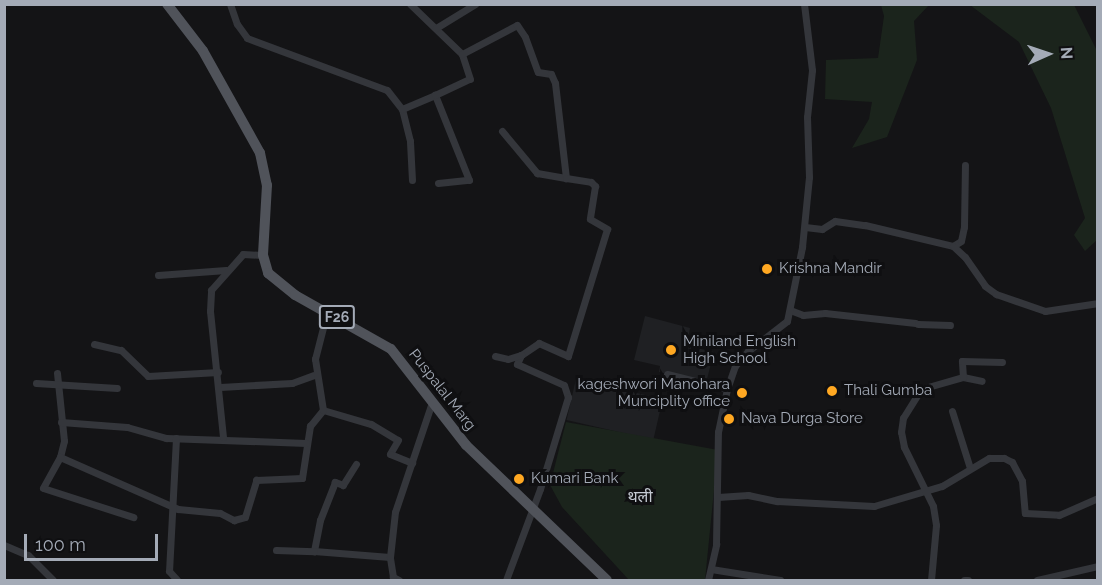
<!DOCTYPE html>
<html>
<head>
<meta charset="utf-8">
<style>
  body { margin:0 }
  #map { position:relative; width:1102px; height:585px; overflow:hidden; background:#141416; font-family:Raleway,"Noto Sans Devanagari",sans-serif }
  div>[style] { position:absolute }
  .built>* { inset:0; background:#1f2023; transform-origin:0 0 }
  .green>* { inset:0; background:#1b241c }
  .minor>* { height:7px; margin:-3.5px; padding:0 3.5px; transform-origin:3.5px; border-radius:3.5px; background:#34363b }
  .primary>* { height:10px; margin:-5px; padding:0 5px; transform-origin:5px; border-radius:5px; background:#50535a }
  .dots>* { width:16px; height:16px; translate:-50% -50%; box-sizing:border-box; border:3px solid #0f0f11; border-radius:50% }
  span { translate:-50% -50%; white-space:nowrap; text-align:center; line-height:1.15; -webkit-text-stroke:6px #0f0f11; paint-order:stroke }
  .shield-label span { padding:2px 4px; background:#0f0f11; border:2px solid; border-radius:4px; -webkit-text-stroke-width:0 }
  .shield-label { font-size:14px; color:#a4abb7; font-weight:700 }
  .poi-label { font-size:15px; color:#a4abb7 }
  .left { translate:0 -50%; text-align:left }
  .right { translate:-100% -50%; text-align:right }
  .street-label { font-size:15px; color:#a4abb7 }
  .neighbourhood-label { font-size:16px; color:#c5cad3 }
  .frame { position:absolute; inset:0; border:6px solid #a4abb7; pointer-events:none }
  .north { position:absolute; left:1018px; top:24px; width:60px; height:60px; -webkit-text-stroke:4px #0f0f11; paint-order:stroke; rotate:87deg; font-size:16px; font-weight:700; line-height:24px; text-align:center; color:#a4abb7 }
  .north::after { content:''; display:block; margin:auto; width:21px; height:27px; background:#a4abb7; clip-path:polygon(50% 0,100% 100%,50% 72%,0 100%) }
  .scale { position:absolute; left:24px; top:534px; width:134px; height:27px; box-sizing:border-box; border:3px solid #a4abb7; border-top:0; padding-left:8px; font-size:18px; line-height:21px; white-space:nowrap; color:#a4abb7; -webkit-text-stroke:4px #0f0f11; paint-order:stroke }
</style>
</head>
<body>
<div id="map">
  <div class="built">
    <i style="clip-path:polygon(645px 316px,690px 328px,687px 346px,714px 352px,706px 383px,659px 372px,660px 366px,634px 360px)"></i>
    <i style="left:576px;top:379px;width:89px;height:42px;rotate:13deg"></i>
  </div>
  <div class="green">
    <i style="clip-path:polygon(881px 5px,929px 5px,914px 21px,917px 60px,887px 137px,852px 148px,869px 119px,872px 102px,825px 99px,826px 60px,878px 58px,884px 16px)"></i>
    <i style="clip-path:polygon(970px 5px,1074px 5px,1097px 51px,1097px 240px,1085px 251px,1074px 235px,1085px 218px,1051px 108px,1019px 42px)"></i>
    <i style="clip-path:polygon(566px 422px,718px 450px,705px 580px,629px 580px,562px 507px,550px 485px)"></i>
  </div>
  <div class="minor">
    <i style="left:230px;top:4px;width:21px;rotate:71deg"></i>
    <i style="left:237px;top:24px;width:17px;rotate:54deg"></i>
    <i style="left:247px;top:38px;width:149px;rotate:20.4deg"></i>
    <i style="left:387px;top:90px;width:24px;rotate:52deg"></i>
    <i style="left:410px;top:4px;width:72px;rotate:43.9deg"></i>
    <i style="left:436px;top:28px;width:46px;rotate:-31.6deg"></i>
    <i style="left:502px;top:131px;width:55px;rotate:50.2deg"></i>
    <i style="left:537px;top:173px;width:29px;rotate:10deg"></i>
    <i style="left:412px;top:180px;width:39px;rotate:-93deg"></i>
    <i style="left:410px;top:141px;width:33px;rotate:-104deg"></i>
    <i style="left:402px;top:109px;width:36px;rotate:-23deg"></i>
    <i style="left:438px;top:183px;width:31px;rotate:-6deg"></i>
    <i style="left:469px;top:180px;width:92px;rotate:-111.8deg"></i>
    <i style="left:435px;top:95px;width:38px;rotate:-25deg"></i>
    <i style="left:470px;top:79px;width:26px;rotate:-108deg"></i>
    <i style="left:462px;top:54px;width:62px;rotate:-27.8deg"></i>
    <i style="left:517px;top:25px;width:14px;rotate:56deg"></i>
    <i style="left:525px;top:37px;width:37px;rotate:70deg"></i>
    <i style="left:538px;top:72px;width:13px;rotate:9deg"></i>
    <i style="left:551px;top:74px;width:10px;rotate:66deg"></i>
    <i style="left:555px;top:83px;width:96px;rotate:83.4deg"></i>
    <i style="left:566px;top:178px;width:25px;rotate:9deg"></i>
    <i style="left:591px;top:182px;width:6px;rotate:45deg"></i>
    <i style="left:595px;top:186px;width:33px;rotate:99deg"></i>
    <i style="left:590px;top:219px;width:20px;rotate:30deg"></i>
    <i style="left:607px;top:229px;width:133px;rotate:107.1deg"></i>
    <i style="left:568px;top:356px;width:32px;rotate:-156deg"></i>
    <i style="left:539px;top:343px;width:22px;rotate:146deg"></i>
    <i style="left:521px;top:355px;width:10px;rotate:114deg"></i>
    <i style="left:517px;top:364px;width:51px;rotate:24.1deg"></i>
    <i style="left:564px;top:385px;width:13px;rotate:72deg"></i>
    <i style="left:568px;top:397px;width:96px;rotate:106.9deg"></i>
    <i style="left:540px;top:489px;width:97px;rotate:110.5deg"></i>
    <i style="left:805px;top:227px;width:17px;rotate:7deg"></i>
    <i style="left:822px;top:229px;width:15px;rotate:-32deg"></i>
    <i style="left:835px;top:221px;width:30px;rotate:8deg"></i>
    <i style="left:865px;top:225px;width:90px;rotate:13.4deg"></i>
    <i style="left:953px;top:246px;width:9px;rotate:-32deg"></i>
    <i style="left:961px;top:241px;width:14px;rotate:-78deg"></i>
    <i style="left:964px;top:227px;width:62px;rotate:-89.1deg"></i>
    <i style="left:953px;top:246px;width:16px;rotate:43deg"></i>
    <i style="left:965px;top:257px;width:35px;rotate:55deg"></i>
    <i style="left:985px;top:286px;width:14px;rotate:36deg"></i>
    <i style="left:996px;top:294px;width:52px;rotate:19.1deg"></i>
    <i style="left:1045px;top:311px;width:54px;rotate:-8.6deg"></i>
    <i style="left:158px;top:275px;width:68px;rotate:-4.2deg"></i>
    <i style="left:790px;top:310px;width:14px;rotate:21deg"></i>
    <i style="left:803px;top:315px;width:22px;rotate:-5deg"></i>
    <i style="left:825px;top:313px;width:91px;rotate:6.3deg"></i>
    <i style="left:918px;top:324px;width:32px;rotate:2deg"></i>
    <i style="left:94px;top:344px;width:28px;rotate:13deg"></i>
    <i style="left:121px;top:350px;width:37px;rotate:44deg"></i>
    <i style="left:148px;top:376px;width:70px;rotate:-3.3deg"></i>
    <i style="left:495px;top:356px;width:13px;rotate:13deg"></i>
    <i style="left:508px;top:359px;width:14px;rotate:-17deg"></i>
    <i style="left:57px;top:373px;width:68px;rotate:84.1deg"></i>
    <i style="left:64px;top:441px;width:16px;rotate:104deg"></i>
    <i style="left:60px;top:457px;width:129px;rotate:23.8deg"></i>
    <i style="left:178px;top:509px;width:42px;rotate:5.4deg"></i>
    <i style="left:220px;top:513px;width:16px;rotate:27deg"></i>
    <i style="left:234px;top:520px;width:11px;rotate:-15deg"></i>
    <i style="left:245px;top:517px;width:39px;rotate:-73deg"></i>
    <i style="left:256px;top:480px;width:46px;rotate:-2.5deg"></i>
    <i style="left:302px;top:478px;width:53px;rotate:-81.3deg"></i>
    <i style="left:310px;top:426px;width:21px;rotate:-51deg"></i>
    <i style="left:323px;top:410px;width:50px;rotate:16.3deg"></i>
    <i style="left:371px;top:424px;width:31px;rotate:31deg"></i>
    <i style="left:398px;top:440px;width:16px;rotate:120deg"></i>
    <i style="left:390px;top:454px;width:24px;rotate:22deg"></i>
    <i style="left:667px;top:374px;width:62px;rotate:14deg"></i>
    <i style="left:963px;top:377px;width:19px;rotate:12deg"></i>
    <i style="left:36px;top:383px;width:81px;rotate:3.5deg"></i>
    <i style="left:220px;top:387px;width:72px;rotate:-3.2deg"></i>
    <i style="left:292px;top:383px;width:23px;rotate:-20deg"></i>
    <i style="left:323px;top:410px;width:52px;rotate:-98.9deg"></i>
    <i style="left:315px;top:359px;width:49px;rotate:-75.7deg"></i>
    <i style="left:952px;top:411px;width:60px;rotate:72.5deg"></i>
    <i style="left:61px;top:422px;width:66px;rotate:4.3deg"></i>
    <i style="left:127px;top:427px;width:41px;rotate:15.8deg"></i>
    <i style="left:166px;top:438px;width:140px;rotate:2deg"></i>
    <i style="left:223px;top:437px;width:127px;rotate:-95.9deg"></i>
    <i style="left:210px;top:311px;width:21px;rotate:-87deg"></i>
    <i style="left:211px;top:290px;width:48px;rotate:-48.4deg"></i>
    <i style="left:243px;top:254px;width:20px;rotate:3deg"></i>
    <i style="left:176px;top:438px;width:133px;rotate:93deg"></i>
    <i style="left:169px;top:571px;width:12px;rotate:48deg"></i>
    <i style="left:60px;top:457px;width:35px;rotate:119deg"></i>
    <i style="left:43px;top:488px;width:95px;rotate:17.9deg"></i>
    <i style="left:356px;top:464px;width:25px;rotate:122deg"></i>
    <i style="left:343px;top:485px;width:9px;rotate:-159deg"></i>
    <i style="left:335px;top:482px;width:41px;rotate:111.5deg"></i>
    <i style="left:320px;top:520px;width:32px;rotate:101deg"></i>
    <i style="left:314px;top:551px;width:76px;rotate:4.5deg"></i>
    <i style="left:718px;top:497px;width:30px;rotate:-4deg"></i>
    <i style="left:748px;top:495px;width:30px;rotate:12deg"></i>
    <i style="left:777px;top:501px;width:97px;rotate:3deg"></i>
    <i style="left:874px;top:506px;width:71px;rotate:-16.4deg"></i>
    <i style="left:942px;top:486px;width:55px;rotate:-30.8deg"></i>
    <i style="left:989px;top:458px;width:15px"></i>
    <i style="left:1004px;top:458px;width:9px;rotate:27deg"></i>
    <i style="left:1012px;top:462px;width:21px;rotate:62deg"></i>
    <i style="left:1022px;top:481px;width:32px;rotate:85deg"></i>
    <i style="left:1025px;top:513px;width:34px;rotate:3deg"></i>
    <i style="left:1059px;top:515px;width:43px;rotate:-23.6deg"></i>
    <i style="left:4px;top:545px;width:26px;rotate:23deg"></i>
    <i style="left:28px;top:555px;width:35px;rotate:45deg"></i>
    <i style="left:276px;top:550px;width:38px;rotate:2deg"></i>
    <i style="left:711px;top:569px;width:70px;rotate:9.1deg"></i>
    <i style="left:399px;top:580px;width:7px;rotate:-153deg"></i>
    <i style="left:393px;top:577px;width:20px;rotate:-99deg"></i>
    <i style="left:390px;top:557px;width:45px;rotate:-83.7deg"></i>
    <i style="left:395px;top:512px;width:116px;rotate:-71.4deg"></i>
    <i style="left:708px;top:580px;width:37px;rotate:-77deg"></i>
    <i style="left:716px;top:544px;width:112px;rotate:-89deg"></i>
    <i style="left:718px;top:432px;width:44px;rotate:-78.2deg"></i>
    <i style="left:727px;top:389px;width:24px;rotate:-71deg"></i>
    <i style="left:735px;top:366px;width:20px;rotate:-49deg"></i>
    <i style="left:748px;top:351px;width:49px;rotate:-37.6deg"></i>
    <i style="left:787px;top:321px;width:76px;rotate:-78.5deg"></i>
    <i style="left:802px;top:247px;width:70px;rotate:-84.3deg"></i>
    <i style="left:809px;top:177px;width:60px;rotate:-91.9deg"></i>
    <i style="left:807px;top:117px;width:47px;rotate:-83.9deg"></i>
    <i style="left:812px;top:70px;width:66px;rotate:-96.9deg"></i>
    <i style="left:931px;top:580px;width:55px;rotate:-84.8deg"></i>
    <i style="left:936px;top:525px;width:19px;rotate:-99deg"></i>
    <i style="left:933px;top:506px;width:66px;rotate:-116.2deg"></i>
    <i style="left:904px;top:447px;width:15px;rotate:-101deg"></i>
    <i style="left:901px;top:432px;width:14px;rotate:-82deg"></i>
    <i style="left:903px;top:418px;width:34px;rotate:-58deg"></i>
    <i style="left:921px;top:389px;width:44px;rotate:-15.9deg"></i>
    <i style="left:963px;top:377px;width:16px;rotate:-94deg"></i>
    <i style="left:962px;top:361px;width:40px;rotate:1.4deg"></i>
    <i style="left:964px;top:580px;width:4px"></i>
    <i style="left:1037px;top:580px;width:63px;rotate:-12.9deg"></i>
  </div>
  <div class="primary">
    <i style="left:167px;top:4px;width:59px;rotate:52.5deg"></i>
    <i style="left:203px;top:51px;width:117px;rotate:60.8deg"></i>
    <i style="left:260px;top:153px;width:33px;rotate:78deg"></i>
    <i style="left:267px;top:185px;width:70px;rotate:93.3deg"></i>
    <i style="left:263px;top:255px;width:19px;rotate:74deg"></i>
    <i style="left:268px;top:273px;width:35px;rotate:39deg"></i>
    <i style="left:295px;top:295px;width:110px;rotate:29.4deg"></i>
    <i style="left:391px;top:349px;width:122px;rotate:52deg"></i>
    <i style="left:466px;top:445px;width:195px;rotate:43.8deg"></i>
  </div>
  <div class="dots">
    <i style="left:767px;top:269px;background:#ffa822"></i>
    <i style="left:671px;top:350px;background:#ffa822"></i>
    <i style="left:832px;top:391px;background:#ffa822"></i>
    <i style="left:742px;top:393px;background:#ffa822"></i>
    <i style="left:729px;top:419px;background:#ffa822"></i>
    <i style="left:519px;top:479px;background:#ffa822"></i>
  </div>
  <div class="shield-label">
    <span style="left:337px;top:317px">F26</span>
  </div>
  <div class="poi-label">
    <span class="left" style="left:779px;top:269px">Krishna Mandir</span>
    <span class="left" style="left:683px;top:350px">Miniland English<br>High School</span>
    <span class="right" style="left:730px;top:393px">kageshwori Manohara<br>Munciplity office</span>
    <span class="left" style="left:844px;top:391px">Thali Gumba</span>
    <span class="left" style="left:741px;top:419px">Nava Durga Store</span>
    <span class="left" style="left:531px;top:479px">Kumari Bank</span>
  </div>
  <div class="street-label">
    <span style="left:442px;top:390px;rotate:52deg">Puspalal Marg</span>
  </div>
  <div class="neighbourhood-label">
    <span style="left:640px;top:497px">थली</span>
  </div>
  <div class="frame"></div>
  <div class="north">N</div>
  <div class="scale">100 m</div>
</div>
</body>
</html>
